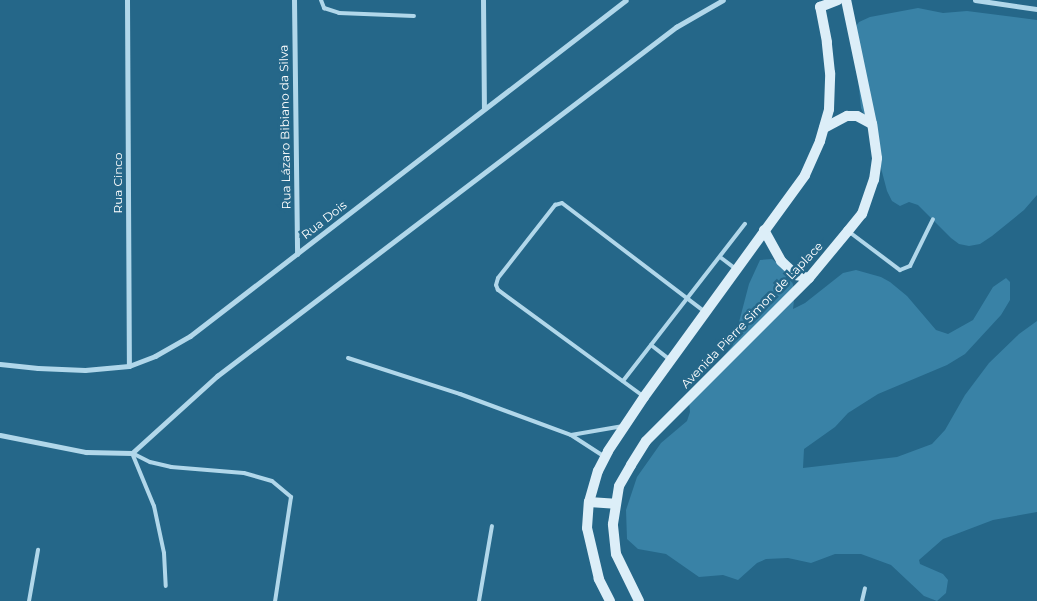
<!DOCTYPE html>
<html>
<head>
<meta charset="utf-8">
<style>
  body { margin:0 }
  #map { position:relative; width:1037px; height:601px; overflow:hidden; background:#256789; font-family:Montserrat,sans-serif }
  div>[style] { position:absolute }
  .green>* { inset:0; background:#3982a6 }
  .lane>* { height:4px; margin:-2px; padding:0 2px; transform-origin:2px; border-radius:2px; background:#b1d7ea }
  .street>* { height:5px; margin:-2.5px; padding:0 2.5px; transform-origin:2.5px; border-radius:2.5px; background:#b1d7ea }
  .secondary>* { height:10px; margin:-5px; padding:0 5px; transform-origin:5px; border-radius:5px; background:#dceef8 }
  span { translate:-50% -50%; white-space:nowrap; text-align:center; line-height:1.15; -webkit-text-stroke:5px #256789; paint-order:stroke }
  .street-label { font-size:12px; color:#fff }
</style>
</head>
<body>
<div id="map">
  <div class="green">
    <i style="clip-path:polygon(918px 8px,943px 13px,967px 11px,1037px 20px,1037px 195px,1024px 210px,992px 236px,980px 244px,969px 246px,959px 244px,951px 238px,918px 205px,909px 202px,900px 206px,892px 201px,887px 191px,871px 130px,861px 108px,853px 30px,859px 22px,870px 17px)"></i>
    <i style="clip-path:polygon(772px 259px,790px 274px,795px 292px,793px 309px,805px 303px,843px 273px,856px 270px,881px 277px,890px 282px,907px 296px,936px 330px,948px 334px,973px 320px,993px 287px,1006px 278px,1010px 282px,1010px 300px,1001px 315px,965px 354px,947px 365px,878px 394px,848px 413px,835px 427px,804px 449px,803px 468px,897px 457px,932px 444px,945px 430px,965px 395px,989px 363px,1019px 334px,1037px 321px,1037px 512px,993px 520px,943px 539px,919px 560px,920px 564px,943px 574px,948px 580px,946px 593px,937px 601px,924px 596px,891px 565px,861px 554px,835px 554px,811px 563px,788px 558px,766px 559px,757px 563px,738px 580px,723px 575px,699px 577px,666px 554px,638px 549px,627px 539px,626px 510px,637px 477px,661px 443px,687px 421px,690px 412px,689px 401px,692px 394px,733px 345px,749px 284px,760px 260px)"></i>
  </div>
  <div class="lane">
    <i style="left:321px;top:0;width:9px;rotate:69deg"></i>
    <i style="left:324px;top:8px;width:16px;rotate:18deg"></i>
    <i style="left:339px;top:13px;width:75px;rotate:2.3deg"></i>
    <i style="left:848px;top:231px;width:65px;rotate:36.9deg"></i>
    <i style="left:900px;top:270px;width:11px;rotate:-22deg"></i>
    <i style="left:910px;top:266px;width:52px;rotate:-63.9deg"></i>
    <i style="left:720px;top:257px;width:20px;rotate:37deg"></i>
    <i style="left:651px;top:345px;width:23px;rotate:38deg"></i>
    <i style="left:348px;top:358px;width:118px;rotate:17.8deg"></i>
    <i style="left:460px;top:394px;width:118px;rotate:20.3deg"></i>
    <i style="left:571px;top:435px;width:40px;rotate:32.9deg"></i>
    <i style="left:623px;top:381px;width:199px;rotate:-52.2deg"></i>
    <i style="left:643px;top:396px;width:180px;rotate:-143.8deg"></i>
    <i style="left:498px;top:290px;width:5px;rotate:-112deg"></i>
    <i style="left:496px;top:285px;width:7px;rotate:-74deg"></i>
    <i style="left:498px;top:278px;width:93px;rotate:-52deg"></i>
    <i style="left:555px;top:205px;width:7px;rotate:-16deg"></i>
    <i style="left:562px;top:203px;width:178px;rotate:37.3deg"></i>
    <i style="left:571px;top:435px;width:53px;rotate:-9.8deg"></i>
    <i style="left:132px;top:453px;width:20px;rotate:27deg"></i>
    <i style="left:150px;top:462px;width:22px;rotate:13deg"></i>
    <i style="left:171px;top:467px;width:73px;rotate:4.7deg"></i>
    <i style="left:244px;top:473px;width:29px;rotate:16deg"></i>
    <i style="left:272px;top:481px;width:25px;rotate:40deg"></i>
    <i style="left:291px;top:497px;width:105px;rotate:98.7deg"></i>
    <i style="left:132px;top:453px;width:57px;rotate:67.5deg"></i>
    <i style="left:154px;top:506px;width:48px;rotate:78deg"></i>
    <i style="left:164px;top:553px;width:33px;rotate:87deg"></i>
    <i style="left:29px;top:601px;width:52px;rotate:-80deg"></i>
    <i style="left:479px;top:601px;width:76px;rotate:-80.2deg"></i>
    <i style="left:862px;top:601px;width:13px;rotate:-77deg"></i>
  </div>
  <div class="street">
    <i style="left:127px;top:0;width:366px;rotate:89.7deg"></i>
    <i style="left:294px;top:0;width:254px;rotate:89.3deg"></i>
    <i style="left:483px;top:0;width:108px;rotate:89.5deg"></i>
    <i style="left:975px;top:0;width:63px;rotate:8.3deg"></i>
    <i style="left:0;top:364px;width:38px;rotate:6deg"></i>
    <i style="left:38px;top:368px;width:47px;rotate:2.4deg"></i>
    <i style="left:85px;top:370px;width:44px;rotate:-5.2deg"></i>
    <i style="left:129px;top:366px;width:28px;rotate:-21deg"></i>
    <i style="left:155px;top:356px;width:40px;rotate:-29.7deg"></i>
    <i style="left:190px;top:336px;width:550px;rotate:-37.62deg"></i>
    <i style="left:0;top:435px;width:88px;rotate:11.2deg"></i>
    <i style="left:86px;top:452px;width:46px;rotate:1.2deg"></i>
    <i style="left:132px;top:453px;width:115px;rotate:-42.2deg"></i>
    <i style="left:217px;top:376px;width:577px;rotate:-37.25deg"></i>
    <i style="left:676px;top:27px;width:54px;rotate:-29.9deg"></i>
  </div>
  <div class="secondary">
    <i style="left:824px;top:128px;width:26px;rotate:-28deg"></i>
    <i style="left:847px;top:116px;width:10px"></i>
    <i style="left:857px;top:116px;width:17px;rotate:28deg"></i>
    <i style="left:764px;top:230px;width:35px;rotate:61deg"></i>
    <i style="left:781px;top:261px;width:21px;rotate:43deg"></i>
    <i style="left:796px;top:275px;width:13px;rotate:13deg"></i>
    <i style="left:589px;top:502px;width:26px;rotate:4deg"></i>
    <i style="left:610px;top:601px;width:25px;rotate:-117deg"></i>
    <i style="left:599px;top:579px;width:52px;rotate:-103.2deg"></i>
    <i style="left:587px;top:528px;width:26px;rotate:-86deg"></i>
    <i style="left:589px;top:502px;width:32px;rotate:-74deg"></i>
    <i style="left:598px;top:471px;width:22px;rotate:-63deg"></i>
    <i style="left:608px;top:451px;width:65px;rotate:-56.3deg"></i>
    <i style="left:644px;top:397px;width:274px;rotate:-54deg"></i>
    <i style="left:805px;top:175px;width:37px;rotate:-66deg"></i>
    <i style="left:820px;top:141px;width:33px;rotate:-74deg"></i>
    <i style="left:829px;top:109px;width:36px;rotate:-88deg"></i>
    <i style="left:830px;top:73px;width:31px;rotate:-96deg"></i>
    <i style="left:827px;top:42px;width:36px;rotate:-101deg"></i>
    <i style="left:820px;top:7px;width:19px;rotate:-21deg"></i>
    <i style="left:639px;top:601px;width:52px;rotate:-116.1deg"></i>
    <i style="left:616px;top:554px;width:30px;rotate:-96deg"></i>
    <i style="left:613px;top:524px;width:38px;rotate:-81deg"></i>
    <i style="left:619px;top:486px;width:24px;rotate:-60deg"></i>
    <i style="left:631px;top:465px;width:28px;rotate:-58deg"></i>
    <i style="left:646px;top:441px;width:231px;rotate:-45deg"></i>
    <i style="left:809px;top:278px;width:61px;rotate:-50.3deg"></i>
    <i style="left:848px;top:231px;width:22px;rotate:-51deg"></i>
    <i style="left:862px;top:214px;width:36px;rotate:-71deg"></i>
    <i style="left:874px;top:180px;width:22px;rotate:-82deg"></i>
    <i style="left:877px;top:158px;width:34px;rotate:-98deg"></i>
    <i style="left:872px;top:124px;width:127px;rotate:-101.8deg"></i>
  </div>
  <div class="street-label">
    <span style="left:285px;top:127px;rotate:-91deg">Rua Lázaro Bibiano da Silva</span>
    <span style="left:118px;top:183px;rotate:-90deg">Rua Cinco</span>
    <span style="left:324px;top:220px;rotate:-38deg">Rua Dois</span>
    <span style="left:752px;top:315px;rotate:-46deg">Avenida Pierre Simon de Laplace</span>
  </div>
</div>
</body>
</html>
